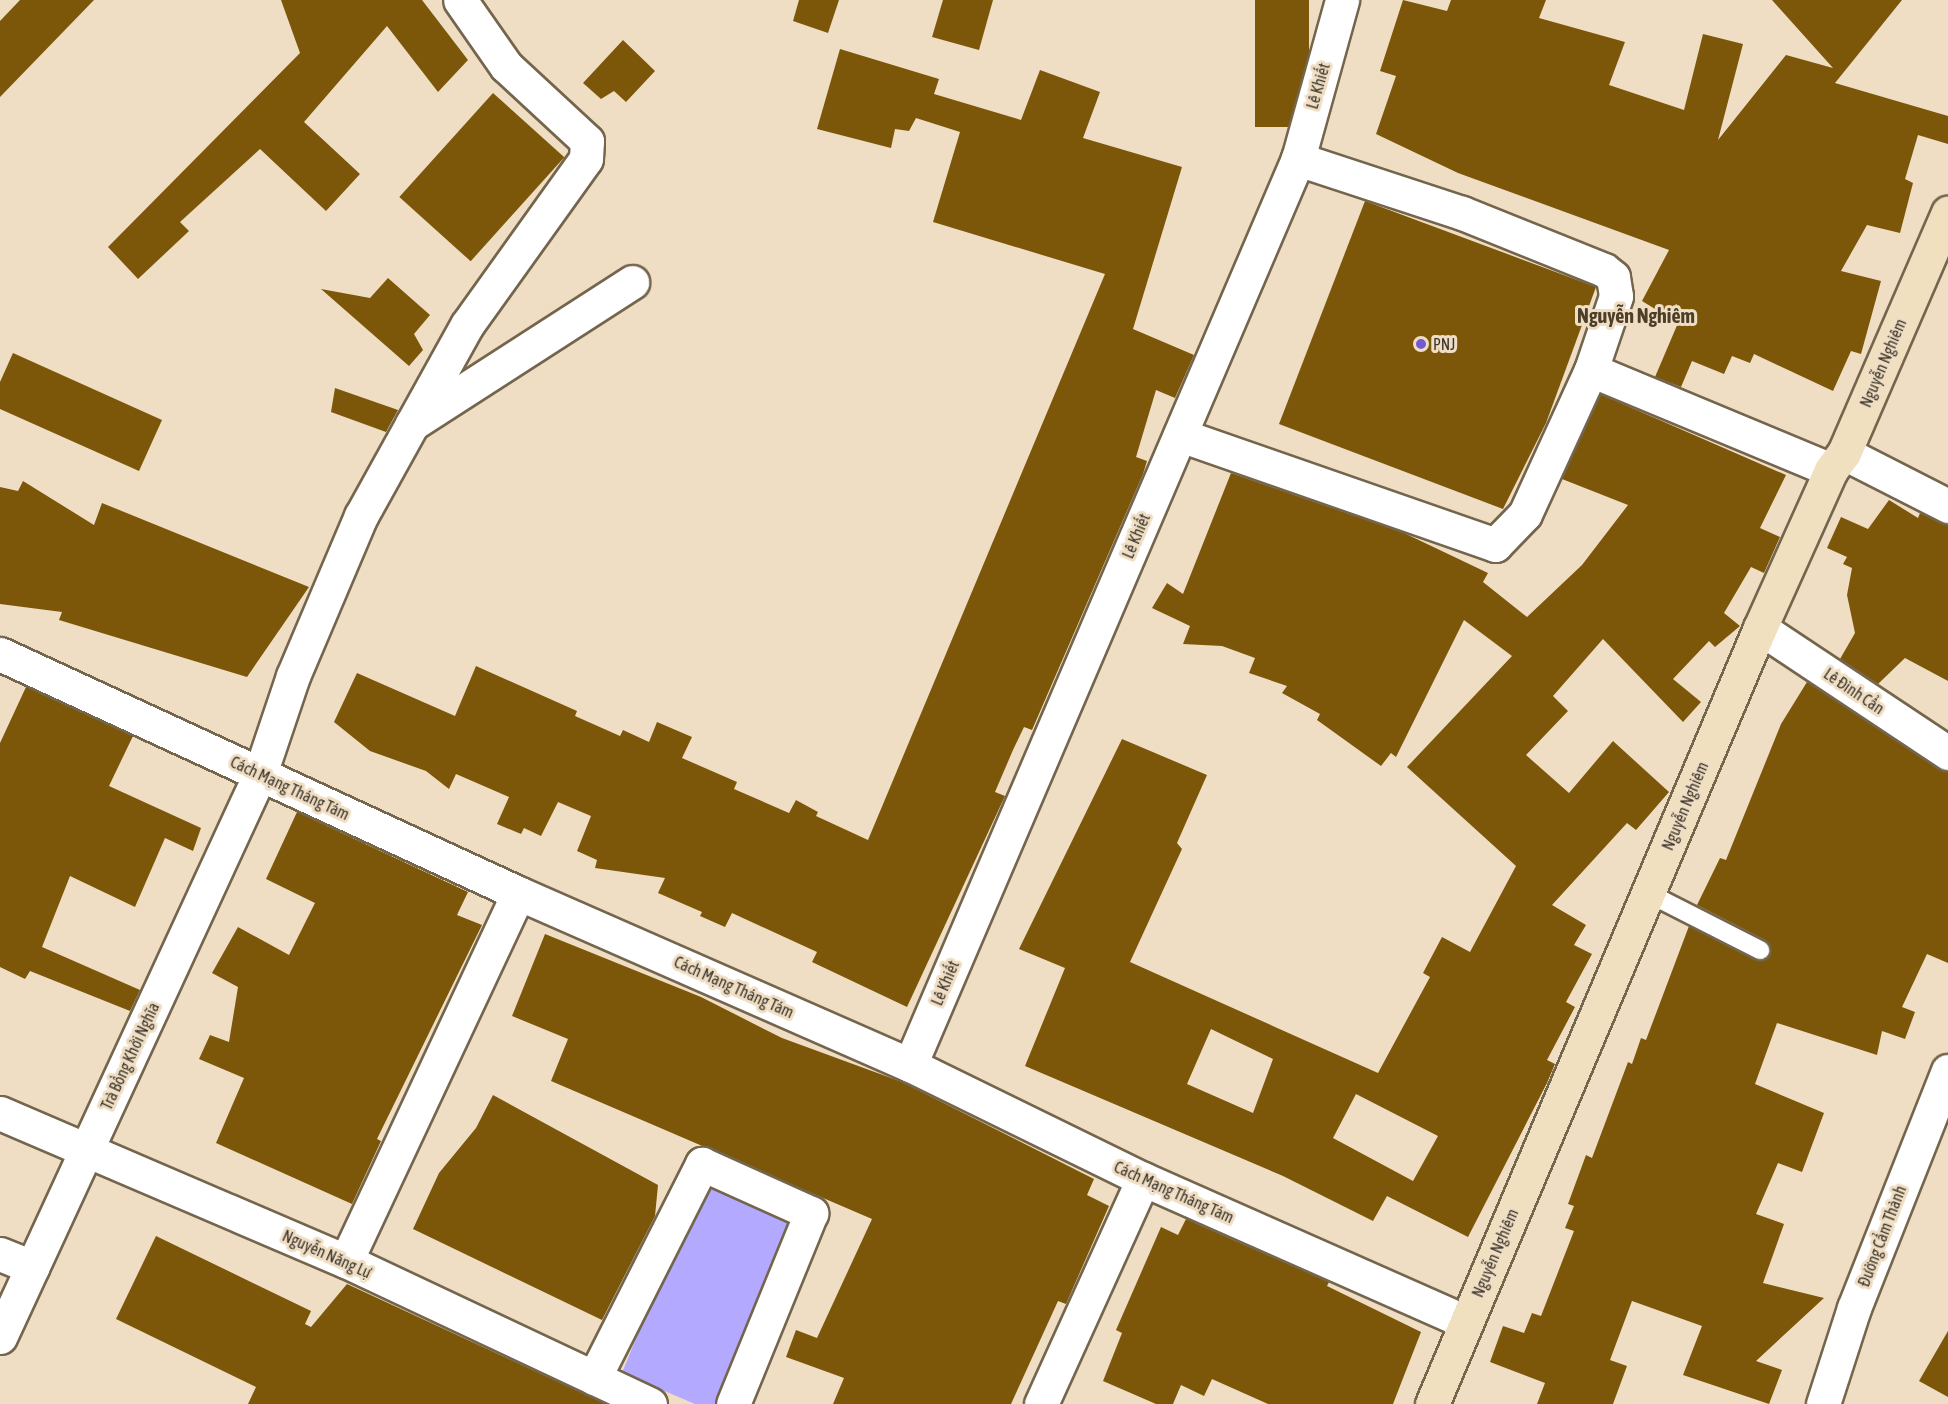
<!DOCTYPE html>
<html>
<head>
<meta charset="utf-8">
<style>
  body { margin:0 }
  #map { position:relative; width:1948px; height:1404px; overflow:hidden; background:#f0dec4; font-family:"Asap Condensed",sans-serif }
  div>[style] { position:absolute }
  .green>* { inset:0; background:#b3a9fe }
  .building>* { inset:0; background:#7c5709; transform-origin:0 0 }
  .roads { filter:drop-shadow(2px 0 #74654d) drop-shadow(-2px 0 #74654d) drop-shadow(0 2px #74654d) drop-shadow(0 -2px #74654d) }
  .lane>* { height:18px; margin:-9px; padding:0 9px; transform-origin:9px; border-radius:9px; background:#fff }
  .street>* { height:33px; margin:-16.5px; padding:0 16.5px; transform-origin:16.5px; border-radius:16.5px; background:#fff }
  .secondary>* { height:33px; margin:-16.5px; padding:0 16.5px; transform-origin:16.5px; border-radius:16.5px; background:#f1e0c0 }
  .dots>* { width:16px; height:16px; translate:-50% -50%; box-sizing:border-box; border:3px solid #f0dec4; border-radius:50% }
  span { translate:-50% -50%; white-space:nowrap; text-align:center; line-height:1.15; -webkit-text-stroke:6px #f0dec4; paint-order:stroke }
  .street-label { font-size:16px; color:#3b352a }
  .poi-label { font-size:16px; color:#3b352a }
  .left { translate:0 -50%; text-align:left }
  .quarter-label { font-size:20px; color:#4c3e28; font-weight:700 }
</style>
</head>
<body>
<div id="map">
  <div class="green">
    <i style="clip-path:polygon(705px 1168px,825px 1224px,743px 1404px,695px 1404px,622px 1373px)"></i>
  </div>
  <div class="building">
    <i style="clip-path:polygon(20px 0,94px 0,0 97px,0 21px)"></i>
    <i style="clip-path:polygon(281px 0,422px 0,468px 60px,438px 92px,387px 26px,304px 122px,360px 174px,326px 211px,260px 149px,180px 222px,189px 231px,138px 279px,108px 247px,300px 53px)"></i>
    <i style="clip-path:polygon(799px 0,839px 0,828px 33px,793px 21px)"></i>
    <i style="clip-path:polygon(943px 0,993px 0,979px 50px,932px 37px)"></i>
    <i style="left:1255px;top:0;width:54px;height:127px"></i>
    <i style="clip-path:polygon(1403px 0,1447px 11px,1451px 0,1546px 0,1539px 18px,1625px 42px,1609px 85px,1684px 110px,1703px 34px,1743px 44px,1718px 140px,1786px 55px,1833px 68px,1772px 0,1902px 0,1835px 83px,1948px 116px,1948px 144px,1918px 135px,1905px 179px,1913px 183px,1900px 233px,1867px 225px,1841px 271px,1881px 281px,1861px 354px,1851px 351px,1833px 391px,1754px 354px,1750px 363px,1732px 356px,1724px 374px,1692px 361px,1681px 387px,1655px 377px,1678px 323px,1642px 301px,1669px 250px,1458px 173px,1376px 134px,1396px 76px,1380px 71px)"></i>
    <i style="clip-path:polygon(623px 40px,655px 71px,626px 102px,614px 91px,601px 99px,583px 83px)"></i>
    <i style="clip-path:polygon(840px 49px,939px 79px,934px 94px,1021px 120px,1040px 70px,1100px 92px,1083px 138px,1182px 167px,1133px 329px,1194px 355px,1175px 398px,1156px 390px,1136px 457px,1147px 461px,1143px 474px,1032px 730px,1024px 727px,1013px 750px,995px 792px,1005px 796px,907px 1007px,812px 962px,817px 952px,732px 913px,725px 927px,700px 916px,702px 912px,658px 893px,665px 878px,595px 868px,597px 860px,577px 851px,591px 816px,558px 802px,541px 836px,524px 828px,521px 834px,497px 824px,509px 797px,456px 774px,449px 789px,426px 771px,370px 751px,334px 722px,357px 673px,455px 716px,476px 666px,577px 711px,575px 716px,620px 736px,623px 730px,649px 742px,657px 722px,692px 737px,682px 758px,737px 782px,734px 789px,789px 813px,796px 800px,818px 812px,816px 816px,868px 840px,1105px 274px,933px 222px,960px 132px,916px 118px,909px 131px,895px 129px,891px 148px,817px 129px)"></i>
    <i style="left:493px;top:93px;width:96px;height:140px;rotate:42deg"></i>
    <i style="clip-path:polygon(1365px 201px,1596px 287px,1546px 423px,1503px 509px,1279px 424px)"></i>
    <i style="clip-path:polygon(388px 278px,430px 315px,414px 334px,423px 350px,409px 366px,321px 289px,370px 298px)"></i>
    <i style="clip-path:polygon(13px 353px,162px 420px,139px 471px,0 409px,0 382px)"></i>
    <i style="clip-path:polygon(335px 388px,398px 410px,386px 432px,331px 412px)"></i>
    <i style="clip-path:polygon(evenodd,1600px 394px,1786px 475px,1760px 528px,1780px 537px,1764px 573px,1751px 567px,1724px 613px,1740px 626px,1715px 647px,1709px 641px,1673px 679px,1701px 702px,1683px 722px,1603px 639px,1553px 696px,1568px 711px,1526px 755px,1569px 793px,1613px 741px,1669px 792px,1636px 830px,1627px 823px,1552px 905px,1586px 925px,1574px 945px,1592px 954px,1566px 1002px,1575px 1007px,1547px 1060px,1555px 1064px,1547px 1083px,1468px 1237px,1387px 1196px,1373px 1221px,1283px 1176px,1025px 1066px,1065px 968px,1019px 949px,1122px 739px,1207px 775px,1177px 843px,1182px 849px,1130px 962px,1378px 1073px,1430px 977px,1423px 973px,1442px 937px,1470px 952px,1516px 866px,1407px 767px,1512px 656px,1464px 620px,1396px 757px,1391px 753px,1381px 766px,1317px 720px,1320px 714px,1282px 693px,1287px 686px,1249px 673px,1255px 658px,1222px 646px,1183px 644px,1190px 626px,1152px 608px,1167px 583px,1183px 594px,1231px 473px,1404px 533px,1488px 573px,1483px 582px,1527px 617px,1582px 565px,1628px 505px,1562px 479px,1600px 394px,1211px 1029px,1273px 1059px,1253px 1113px,1187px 1084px,1211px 1029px,1600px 394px,1356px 1094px,1438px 1136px,1413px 1181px,1333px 1138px,1356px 1094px)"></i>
    <i style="clip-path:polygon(23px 481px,94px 525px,102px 503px,309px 587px,247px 677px,59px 620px,62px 612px,0 604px,0 487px,18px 491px)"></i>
    <i style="clip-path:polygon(1889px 500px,1918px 518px,1920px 513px,1948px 525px,1948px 681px,1905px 658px,1878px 684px,1840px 659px,1855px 633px,1847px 595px,1852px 568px,1843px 564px,1847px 557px,1827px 548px,1841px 517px,1868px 529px)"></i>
    <i style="clip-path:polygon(1807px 682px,1948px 772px,1948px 963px,1927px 954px,1902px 1007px,1915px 1012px,1905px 1039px,1882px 1031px,1877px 1055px,1777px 1023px,1755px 1084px,1824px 1113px,1802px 1172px,1778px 1163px,1756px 1214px,1784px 1224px,1763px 1283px,1824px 1298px,1756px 1361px,1782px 1370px,1769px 1404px,1683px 1375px,1702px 1326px,1632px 1301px,1610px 1360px,1627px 1366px,1613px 1404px,1537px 1404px,1545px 1383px,1490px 1362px,1503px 1326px,1524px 1333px,1532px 1313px,1541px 1316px,1574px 1231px,1565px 1228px,1574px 1206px,1568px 1204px,1586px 1155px,1592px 1158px,1628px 1062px,1632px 1064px,1641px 1038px,1646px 1040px,1689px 926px,1755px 960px,1770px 955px,1765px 940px,1697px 905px,1720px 858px,1726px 860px,1781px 724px)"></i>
    <i style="clip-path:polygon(26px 687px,133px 736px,109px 786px,201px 828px,193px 851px,165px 838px,135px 907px,70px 876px,42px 947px,140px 990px,130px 1011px,30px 971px,25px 979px,0 967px,0 743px)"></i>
    <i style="clip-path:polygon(297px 812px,468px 892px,457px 915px,482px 925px,377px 1139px,381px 1141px,352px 1204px,216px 1143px,244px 1078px,199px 1059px,210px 1035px,229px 1042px,238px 987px,212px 973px,238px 927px,289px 955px,315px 903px,266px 879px)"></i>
    <i style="clip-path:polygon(545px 934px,701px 997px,782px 1038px,902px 1082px,1094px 1179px,1087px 1195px,1109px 1206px,1066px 1304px,1058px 1301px,1011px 1404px,833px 1404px,844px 1378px,786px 1357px,796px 1330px,817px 1338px,872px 1219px,551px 1081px,568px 1039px,512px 1016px)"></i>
    <i style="clip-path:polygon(493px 1095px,658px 1185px,655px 1216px,602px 1320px,413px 1229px,439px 1173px,476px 1128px)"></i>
    <i style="clip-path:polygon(1186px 1219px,1329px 1282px,1327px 1286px,1421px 1332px,1393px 1404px,1268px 1404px,1212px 1379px,1204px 1396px,1181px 1385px,1173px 1404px,1156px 1404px,1103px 1381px,1122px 1333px,1116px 1330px,1161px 1227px,1178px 1235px)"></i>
    <i style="clip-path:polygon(156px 1236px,311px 1311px,305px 1324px,311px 1327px,347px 1284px,606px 1404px,248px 1404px,256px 1387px,116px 1319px)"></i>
    <i style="clip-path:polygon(1948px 1331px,1948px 1397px,1919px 1381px)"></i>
  </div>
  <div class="roads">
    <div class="lane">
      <i style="left:1648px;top:893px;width:126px;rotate:27deg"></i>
    </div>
    <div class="street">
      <i style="left:1591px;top:370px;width:260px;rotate:22.6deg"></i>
      <i style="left:412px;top:424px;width:262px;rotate:-32.8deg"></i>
      <i style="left:1180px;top:435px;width:334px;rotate:19.2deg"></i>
      <i style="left:1495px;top:545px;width:43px;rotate:-45.9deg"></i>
      <i style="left:1525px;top:514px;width:158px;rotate:-65.4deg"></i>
      <i style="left:1591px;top:370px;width:78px;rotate:-71.3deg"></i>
      <i style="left:1616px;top:296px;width:19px;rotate:-99deg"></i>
      <i style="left:1613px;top:277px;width:11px;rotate:-142deg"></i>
      <i style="left:1604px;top:270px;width:153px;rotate:-158.1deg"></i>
      <i style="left:1462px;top:213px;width:173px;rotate:-161.8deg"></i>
      <i style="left:1844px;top:453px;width:117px;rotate:27deg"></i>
      <i style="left:1760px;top:628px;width:226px;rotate:33.6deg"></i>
      <i style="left:0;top:654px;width:570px;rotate:24.77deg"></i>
      <i style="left:518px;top:893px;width:428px;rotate:23.7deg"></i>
      <i style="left:910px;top:1065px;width:259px;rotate:26.1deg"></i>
      <i style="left:1143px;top:1179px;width:353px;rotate:23.9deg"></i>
      <i style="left:910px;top:1065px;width:986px;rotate:-66.82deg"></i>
      <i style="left:1298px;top:159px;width:165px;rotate:-74.5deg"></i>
      <i style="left:0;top:1113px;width:376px;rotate:23.2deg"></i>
      <i style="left:346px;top:1261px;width:336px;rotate:25.2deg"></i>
      <i style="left:0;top:1254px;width:35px;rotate:22deg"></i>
      <i style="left:346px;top:1261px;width:406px;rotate:-64.9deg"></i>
      <i style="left:0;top:1337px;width:620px;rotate:-65.21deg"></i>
      <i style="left:260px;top:774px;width:103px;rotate:-71.4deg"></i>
      <i style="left:293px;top:676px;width:174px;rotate:-67deg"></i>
      <i style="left:361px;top:516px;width:218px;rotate:-61deg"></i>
      <i style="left:467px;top:325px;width:204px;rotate:-54.4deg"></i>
      <i style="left:586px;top:159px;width:18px;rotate:-87deg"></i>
      <i style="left:587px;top:141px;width:110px;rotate:-137.2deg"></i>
      <i style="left:506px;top:66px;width:80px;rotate:-124.9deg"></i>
      <i style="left:594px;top:1378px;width:240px;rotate:-63.2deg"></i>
      <i style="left:702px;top:1164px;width:120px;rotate:24.2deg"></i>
      <i style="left:811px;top:1213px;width:206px;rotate:112.2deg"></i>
      <i style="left:1041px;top:1404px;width:247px;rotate:-65.6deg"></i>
      <i style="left:1823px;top:1404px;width:101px;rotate:-72.1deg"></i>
      <i style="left:1854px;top:1308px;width:255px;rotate:-68.4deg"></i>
    </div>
    <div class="secondary">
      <i style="left:1432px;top:1404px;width:842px;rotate:-67.09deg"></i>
      <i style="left:1760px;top:628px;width:173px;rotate:-65.8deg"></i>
      <i style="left:1831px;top:470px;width:21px;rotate:-53deg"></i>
      <i style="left:1844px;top:453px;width:262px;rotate:-66.6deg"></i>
    </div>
  </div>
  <div class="dots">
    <i style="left:1421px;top:344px;background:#735ad4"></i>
  </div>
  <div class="street-label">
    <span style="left:1318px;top:86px;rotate:-74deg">Lê Khiết</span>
    <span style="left:1883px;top:363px;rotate:-67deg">Nguyễn Nghiêm</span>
    <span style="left:1136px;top:536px;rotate:-67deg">Lê Khiết</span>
    <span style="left:1854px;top:691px;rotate:34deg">Lê Đình Cẩn</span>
    <span style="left:290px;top:788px;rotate:25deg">Cách Mạng Tháng Tám</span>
    <span style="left:1685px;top:806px;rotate:-67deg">Nguyễn Nghiêm</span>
    <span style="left:945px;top:983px;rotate:-67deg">Lê Khiết</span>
    <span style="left:734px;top:987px;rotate:24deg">Cách Mạng Tháng Tám</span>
    <span style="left:130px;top:1056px;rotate:-65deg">Trà Bồng Khởi Nghĩa</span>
    <span style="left:1174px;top:1192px;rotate:24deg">Cách Mạng Tháng Tám</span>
    <span style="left:1882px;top:1236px;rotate:-69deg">Đường Cẩm Thành</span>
    <span style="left:1495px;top:1253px;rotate:-67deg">Nguyễn Nghiêm</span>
    <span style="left:327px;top:1254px;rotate:24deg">Nguyễn Năng Lự</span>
  </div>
  <div class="poi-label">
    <span class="left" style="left:1433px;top:344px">PNJ</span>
  </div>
  <div class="quarter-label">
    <span style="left:1636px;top:315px">Nguyễn Nghiêm</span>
  </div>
</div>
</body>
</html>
